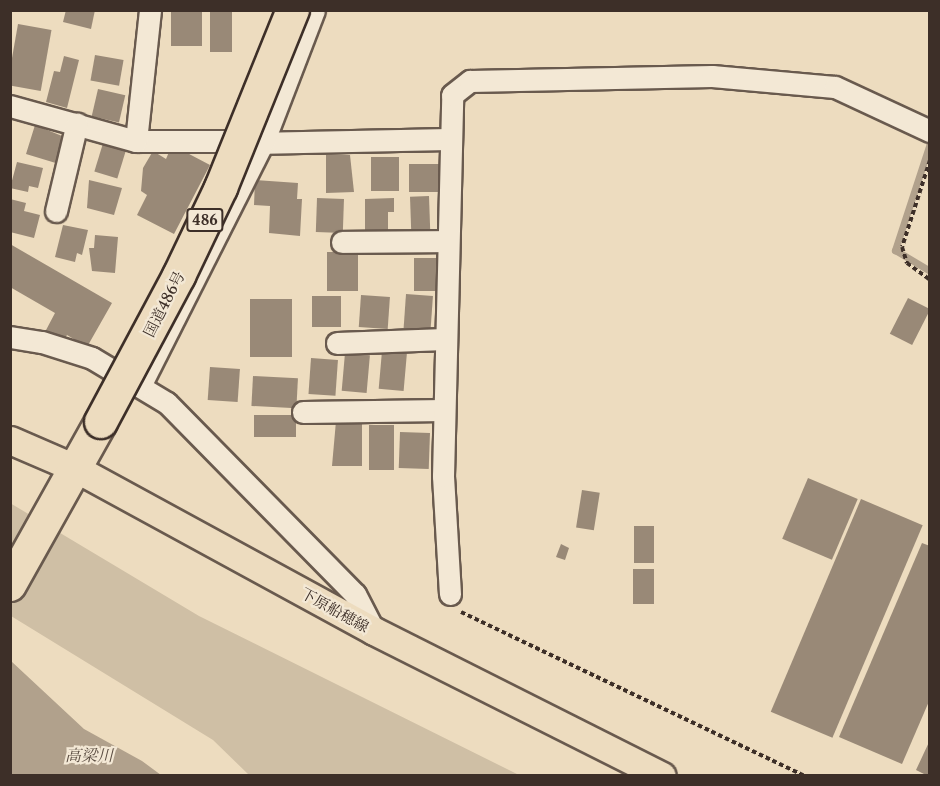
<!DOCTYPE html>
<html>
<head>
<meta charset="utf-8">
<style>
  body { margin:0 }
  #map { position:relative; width:940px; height:786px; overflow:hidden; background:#eddcbf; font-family:"Libre Caslon Text","Noto Serif JP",serif }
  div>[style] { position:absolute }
  .green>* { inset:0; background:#cfbfa5 }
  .water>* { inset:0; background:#b1a18c }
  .stream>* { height:7px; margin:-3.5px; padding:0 3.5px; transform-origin:3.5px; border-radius:3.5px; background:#b1a18c }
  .building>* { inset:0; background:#998977; transform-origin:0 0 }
  .path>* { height:4px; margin-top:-2px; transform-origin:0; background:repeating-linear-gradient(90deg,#3d2f28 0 4.5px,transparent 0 7.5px) }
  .roads { filter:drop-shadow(2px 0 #695a4e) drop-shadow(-2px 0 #695a4e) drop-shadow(0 2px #695a4e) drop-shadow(0 -2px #695a4e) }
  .minor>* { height:21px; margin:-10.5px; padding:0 10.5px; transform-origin:10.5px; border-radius:10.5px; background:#f3e8d5 }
  .major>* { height:27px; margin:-13.5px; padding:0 13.5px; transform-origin:13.5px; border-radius:13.5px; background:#eddcbf }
  .highway>* { height:32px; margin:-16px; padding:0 16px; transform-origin:16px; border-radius:16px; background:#eddcbf }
  .bridges { filter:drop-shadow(2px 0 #3d2f28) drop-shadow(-2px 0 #3d2f28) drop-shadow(0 2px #3d2f28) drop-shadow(0 -2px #3d2f28) }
  .highway-bridge>* { height:32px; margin:-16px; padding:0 16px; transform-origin:16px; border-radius:16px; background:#eddcbf }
  span { translate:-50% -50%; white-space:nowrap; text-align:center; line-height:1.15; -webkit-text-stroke:4.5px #f3e8d5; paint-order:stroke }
  .shield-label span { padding:2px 4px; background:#f3e8d5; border:2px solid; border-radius:4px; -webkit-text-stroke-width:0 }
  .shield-label { font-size:14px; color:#3d2f28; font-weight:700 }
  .street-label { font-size:15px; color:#3d2f28 }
  .water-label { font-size:16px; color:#5a4c41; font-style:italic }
  .frame { position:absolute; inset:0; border:12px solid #3d2f28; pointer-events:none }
</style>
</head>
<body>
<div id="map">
  <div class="green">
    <i style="clip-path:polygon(10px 503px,199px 616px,519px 775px,249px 775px,213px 740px,11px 616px)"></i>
  </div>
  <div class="water">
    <i style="clip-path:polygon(11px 661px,84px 729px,142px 761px,161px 775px,11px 775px)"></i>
  </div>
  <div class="stream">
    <i style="left:930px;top:143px;width:113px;rotate:108.1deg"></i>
    <i style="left:895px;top:250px;width:41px;rotate:31deg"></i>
  </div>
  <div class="building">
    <i style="clip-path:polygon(66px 10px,95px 10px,91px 29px,63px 22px)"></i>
    <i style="left:171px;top:10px;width:31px;height:36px"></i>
    <i style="left:210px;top:10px;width:22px;height:42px"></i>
    <i style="left:18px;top:24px;width:34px;height:62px;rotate:10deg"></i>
    <i style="left:95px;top:55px;width:29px;height:26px;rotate:10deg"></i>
    <i style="clip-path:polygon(64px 56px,79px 60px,67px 108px,46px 102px,54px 71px,60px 72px)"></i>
    <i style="left:98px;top:89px;width:28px;height:28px;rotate:13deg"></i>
    <i style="clip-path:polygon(35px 125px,62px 136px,61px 143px,65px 144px,59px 164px,26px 154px)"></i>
    <i style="left:104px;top:140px;width:24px;height:33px;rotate:17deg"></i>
    <i style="clip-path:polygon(172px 145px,210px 165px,174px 234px,137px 215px,147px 195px,141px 191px,143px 168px,153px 151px,166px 159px)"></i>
    <i style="clip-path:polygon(326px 155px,350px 155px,354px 192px,326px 193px)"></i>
    <i style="left:371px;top:157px;width:28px;height:34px"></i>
    <i style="clip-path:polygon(17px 162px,43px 168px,38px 188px,29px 186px,28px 192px,10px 188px)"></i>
    <i style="left:409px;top:164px;width:34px;height:28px"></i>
    <i style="clip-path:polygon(89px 180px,122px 188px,114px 215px,87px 208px)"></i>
    <i style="clip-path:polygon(255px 180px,298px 183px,297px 199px,302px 199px,300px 236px,269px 233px,270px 206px,254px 205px)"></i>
    <i style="left:429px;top:196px;width:35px;height:19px;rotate:88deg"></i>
    <i style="left:317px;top:198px;width:27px;height:34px;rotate:2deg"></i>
    <i style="clip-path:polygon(394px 198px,394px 212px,388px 212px,388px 231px,365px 232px,365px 199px)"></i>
    <i style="clip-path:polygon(10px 199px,26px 203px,24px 211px,40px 215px,34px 238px,10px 232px)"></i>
    <i style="clip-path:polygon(63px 225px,88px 230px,82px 255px,77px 253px,75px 262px,55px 257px)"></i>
    <i style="clip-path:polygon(95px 235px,118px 237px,115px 273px,92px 271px,89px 248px,94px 248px)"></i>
    <i style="clip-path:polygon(10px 244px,112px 303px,87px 347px,67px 335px,63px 342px,45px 332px,55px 313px,10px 287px)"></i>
    <i style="left:327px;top:252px;width:31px;height:39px"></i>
    <i style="left:414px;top:258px;width:27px;height:33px"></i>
    <i style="left:406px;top:294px;width:27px;height:34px;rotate:4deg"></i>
    <i style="left:361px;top:295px;width:29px;height:32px;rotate:4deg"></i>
    <i style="left:312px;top:296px;width:29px;height:31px"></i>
    <i style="left:908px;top:298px;width:25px;height:40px;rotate:27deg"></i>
    <i style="left:250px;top:299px;width:42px;height:58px"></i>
    <i style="left:382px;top:351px;width:25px;height:38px;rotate:5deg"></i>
    <i style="left:345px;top:353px;width:25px;height:38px;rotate:5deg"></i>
    <i style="left:311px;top:358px;width:27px;height:36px;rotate:4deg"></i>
    <i style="left:210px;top:367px;width:30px;height:33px;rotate:4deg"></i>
    <i style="left:253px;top:376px;width:45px;height:30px;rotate:3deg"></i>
    <i style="left:296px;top:415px;width:22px;height:42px;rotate:90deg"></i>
    <i style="clip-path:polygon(362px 420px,362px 466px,332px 466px,336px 421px)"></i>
    <i style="left:369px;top:425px;width:25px;height:45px"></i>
    <i style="left:400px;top:432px;width:30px;height:36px;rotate:2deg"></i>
    <i style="left:808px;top:478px;width:54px;height:66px;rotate:23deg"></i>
    <i style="left:582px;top:490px;width:18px;height:38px;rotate:9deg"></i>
    <i style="left:861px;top:499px;width:67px;height:231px;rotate:23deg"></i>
    <i style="left:654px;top:526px;width:37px;height:20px;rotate:90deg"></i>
    <i style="clip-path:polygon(922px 543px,930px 546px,930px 699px,902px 764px,839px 737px)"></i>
    <i style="clip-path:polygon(561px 544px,569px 548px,565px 560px,556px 557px)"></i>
    <i style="left:633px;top:569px;width:21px;height:35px"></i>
    <i style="clip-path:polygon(930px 740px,930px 776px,928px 776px,916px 770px)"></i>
  </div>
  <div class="path">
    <i style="left:930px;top:160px;width:91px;rotate:107.8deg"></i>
    <i style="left:902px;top:247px;width:17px;rotate:73deg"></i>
    <i style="left:907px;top:263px;width:29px;rotate:36deg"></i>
    <i style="left:461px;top:612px;width:381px;rotate:25.5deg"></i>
  </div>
  <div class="roads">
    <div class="minor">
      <i style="left:10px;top:106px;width:131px;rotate:15.5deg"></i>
      <i style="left:136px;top:141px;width:88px"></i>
      <i style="left:136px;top:141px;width:132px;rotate:-83.9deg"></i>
      <i style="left:254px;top:143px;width:195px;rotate:-1.2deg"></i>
      <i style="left:56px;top:211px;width:90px;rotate:-76.6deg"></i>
      <i style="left:342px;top:242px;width:105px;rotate:-0.5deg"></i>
      <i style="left:10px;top:337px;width:32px;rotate:9deg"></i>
      <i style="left:42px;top:342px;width:52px;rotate:17.7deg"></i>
      <i style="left:92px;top:358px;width:87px;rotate:31deg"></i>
      <i style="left:167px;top:403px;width:268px;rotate:45.5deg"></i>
      <i style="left:355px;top:594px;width:42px;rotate:62.8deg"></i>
      <i style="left:337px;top:343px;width:108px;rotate:-2.1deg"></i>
      <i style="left:140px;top:386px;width:272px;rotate:-63.2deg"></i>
      <i style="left:263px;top:143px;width:142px;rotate:-69deg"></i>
      <i style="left:303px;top:412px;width:141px;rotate:-0.8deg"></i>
      <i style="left:450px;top:594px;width:118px;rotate:-93.4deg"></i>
      <i style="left:443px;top:476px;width:381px;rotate:-88.6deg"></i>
      <i style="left:452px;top:95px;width:23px;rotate:-38deg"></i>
      <i style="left:470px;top:81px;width:242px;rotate:-1.2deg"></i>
      <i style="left:712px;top:76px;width:123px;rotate:5.1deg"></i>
      <i style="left:835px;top:87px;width:105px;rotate:24.9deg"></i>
    </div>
    <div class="major">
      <i style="left:10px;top:440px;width:71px;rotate:23.3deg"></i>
      <i style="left:75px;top:468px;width:341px;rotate:28.6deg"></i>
      <i style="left:374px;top:631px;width:322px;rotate:26.7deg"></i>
    </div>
    <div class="highway">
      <i style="left:10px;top:585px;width:187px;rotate:-60.8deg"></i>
    </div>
  </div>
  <div class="bridges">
    <div class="highway-bridge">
      <i style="left:101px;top:422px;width:166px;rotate:-61.9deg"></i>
      <i style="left:179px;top:276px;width:98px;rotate:-64.5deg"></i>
      <i style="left:221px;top:188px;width:192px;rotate:-68deg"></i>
    </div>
  </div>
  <div class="shield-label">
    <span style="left:205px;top:220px">486</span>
  </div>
  <div class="street-label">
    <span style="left:164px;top:304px;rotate:-63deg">国道486号</span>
    <span style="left:335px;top:610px;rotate:29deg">下原船穂線</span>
  </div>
  <div class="water-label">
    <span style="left:89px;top:755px">高梁川</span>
  </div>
  <div class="frame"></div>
</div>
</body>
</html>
